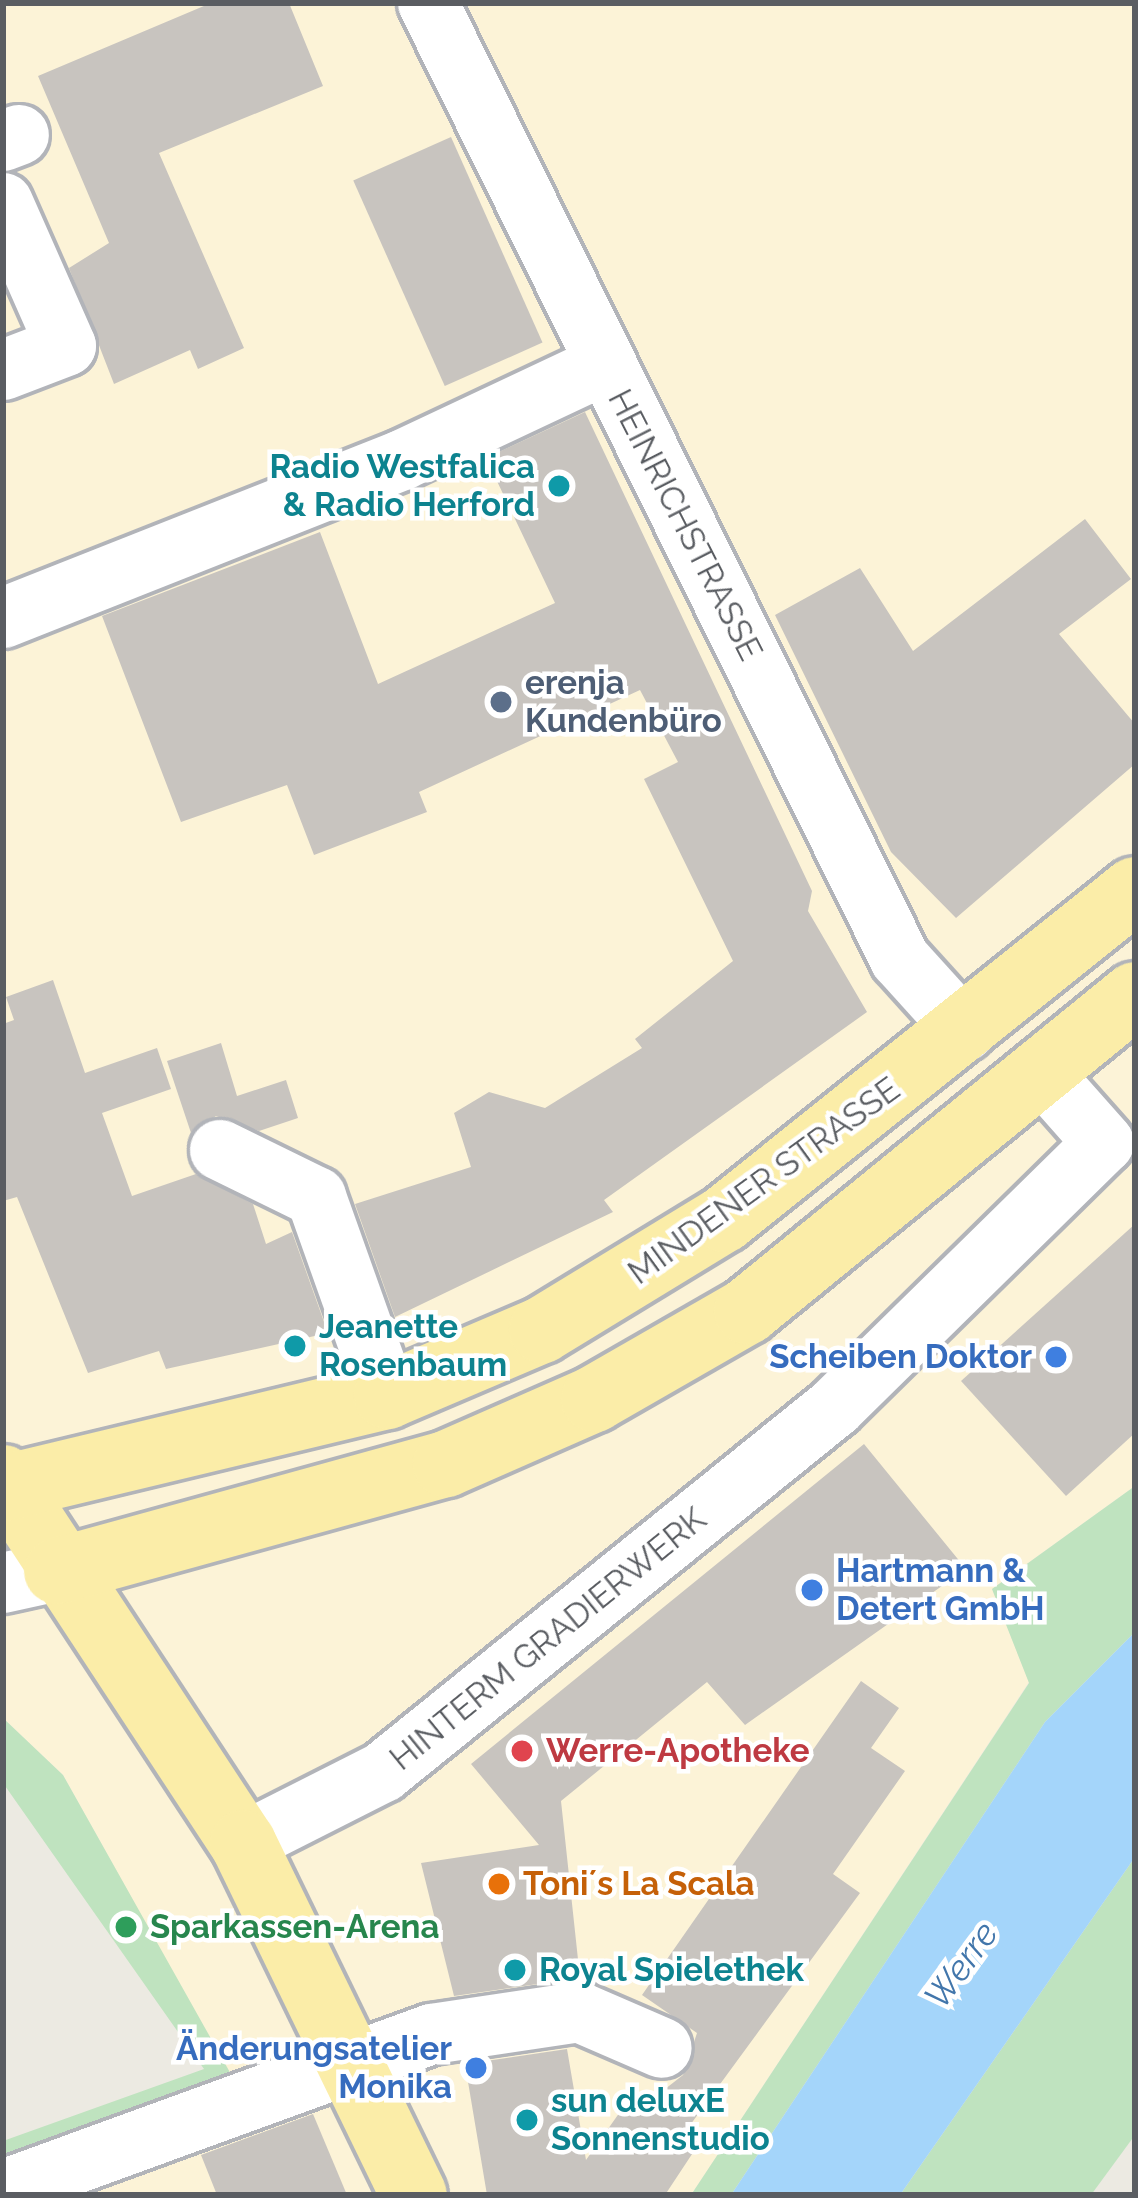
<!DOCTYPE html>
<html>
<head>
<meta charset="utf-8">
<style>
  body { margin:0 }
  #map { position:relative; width:1138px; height:2198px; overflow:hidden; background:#eceae2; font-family:Raleway,sans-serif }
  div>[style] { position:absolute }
  .commercial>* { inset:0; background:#fcf3d7 }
  .green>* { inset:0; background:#bfe3bf }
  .water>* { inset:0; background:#a4d5fa }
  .building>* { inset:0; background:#c8c4bf; transform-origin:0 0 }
  .roads { filter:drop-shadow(3px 0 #b2b4b9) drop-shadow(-3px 0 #b2b4b9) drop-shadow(0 3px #b2b4b9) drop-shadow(0 -3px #b2b4b9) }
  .minor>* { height:60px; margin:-30px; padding:0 30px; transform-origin:30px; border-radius:30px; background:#fff }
  .major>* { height:66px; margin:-33px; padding:0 33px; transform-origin:33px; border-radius:33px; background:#fbeda8 }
  .dots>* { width:33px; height:33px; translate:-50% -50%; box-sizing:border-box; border:6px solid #fff; border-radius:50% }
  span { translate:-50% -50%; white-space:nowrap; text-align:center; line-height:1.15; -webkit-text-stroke:9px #fff; paint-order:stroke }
  .culture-label { font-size:33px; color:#0d838f; font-weight:700 }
  .right { translate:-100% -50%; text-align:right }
  .left { translate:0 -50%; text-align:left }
  .street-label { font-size:33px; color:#5a5d62 }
  .service-label { font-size:33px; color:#4e5e75; font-weight:700 }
  .shop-label { font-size:33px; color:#366cbe; font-weight:700 }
  .health-label { font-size:33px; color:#be3a42; font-weight:700 }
  .food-label { font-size:33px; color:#c56008; font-weight:700 }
  .leisure-label { font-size:33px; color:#27864d; font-weight:700 }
  .water-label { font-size:36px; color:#4276ab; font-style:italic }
  .frame { position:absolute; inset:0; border:6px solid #5a5d62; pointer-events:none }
</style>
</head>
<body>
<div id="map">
  <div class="commercial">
    <i style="clip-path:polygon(1135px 3px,1135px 1486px,992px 1589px,1029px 1682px,691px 2195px,3px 2195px,231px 2076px,63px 1775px,3px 1718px,3px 4px)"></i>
  </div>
  <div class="green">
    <i style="clip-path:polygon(1135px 1486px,1135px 1632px,1045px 1722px,731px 2195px,691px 2195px,1029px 1683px,992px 1589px)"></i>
    <i style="clip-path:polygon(3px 1718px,63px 1775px,232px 2076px,3px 2164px,3px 2141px,204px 2069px,3px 1783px)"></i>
    <i style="clip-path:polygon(1135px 1857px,1135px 2135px,1091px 2195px,900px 2195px)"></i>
  </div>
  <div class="water">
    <i style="clip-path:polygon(1135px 1632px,1135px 1857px,900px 2195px,731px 2195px,1045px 1722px)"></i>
  </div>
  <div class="building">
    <i style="clip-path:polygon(211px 3px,289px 3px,323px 86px,159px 153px,244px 348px,198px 369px,190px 350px,114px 384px,69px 268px,109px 243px,38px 76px)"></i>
    <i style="left:451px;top:137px;width:225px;height:107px;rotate:66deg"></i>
    <i style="clip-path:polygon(585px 412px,812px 891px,808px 911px,867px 1012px,604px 1200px,613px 1212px,395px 1317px,355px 1204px,471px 1167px,454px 1113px,489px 1092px,545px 1108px,642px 1048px,635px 1039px,733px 961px,644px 779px,678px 762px,640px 690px,419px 792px,427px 812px,314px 855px,287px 785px,181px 822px,102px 616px,320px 532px,378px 684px,555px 603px,486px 458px)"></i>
    <i style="clip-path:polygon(1085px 519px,1131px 579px,1059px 634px,1135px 724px,1135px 764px,956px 918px,891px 852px,775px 615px,860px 568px,913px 651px)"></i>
    <i style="clip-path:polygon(53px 980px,85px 1073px,157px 1048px,171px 1089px,102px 1113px,132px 1196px,196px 1174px,253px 1204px,266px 1244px,292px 1232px,328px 1333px,166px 1369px,159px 1351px,88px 1373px,17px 1197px,3px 1201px,3px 1024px,14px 1020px,6px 997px)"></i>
    <i style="clip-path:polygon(221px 1043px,237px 1096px,286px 1080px,298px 1118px,259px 1131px,216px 1116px,191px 1133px,167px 1061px)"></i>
    <i style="clip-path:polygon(1135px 1224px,1135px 1433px,1066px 1496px,961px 1381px)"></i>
    <i style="clip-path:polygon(864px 1444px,966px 1569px,745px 1725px,707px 1682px,561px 1801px,580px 1978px,454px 1996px,421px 1863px,539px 1845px,471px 1764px)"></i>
    <i style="clip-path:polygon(861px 1681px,899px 1708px,871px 1748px,905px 1771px,833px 1874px,860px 1893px,685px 2132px,700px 2142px,665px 2195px,487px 2195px,465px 2064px,567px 2049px,586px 2160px,632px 2095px,646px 2104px,683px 2075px,697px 2033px,642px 1995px)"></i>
    <i style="clip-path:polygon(313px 2114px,347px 2195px,217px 2195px,201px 2155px)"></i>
  </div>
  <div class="roads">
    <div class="minor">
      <i style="left:428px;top:3px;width:1066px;rotate:63.72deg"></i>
      <i style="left:900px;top:959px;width:97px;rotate:47.9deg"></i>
      <i style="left:3px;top:141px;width:17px;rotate:-21deg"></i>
      <i style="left:3px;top:203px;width:156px;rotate:66.2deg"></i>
      <i style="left:66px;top:346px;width:67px;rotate:159.1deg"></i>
      <i style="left:3px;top:618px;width:429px;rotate:-21.6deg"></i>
      <i style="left:402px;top:460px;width:223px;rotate:-25.2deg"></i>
      <i style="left:220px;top:1150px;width:107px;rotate:26.1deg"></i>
      <i style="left:316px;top:1197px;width:211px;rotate:70.4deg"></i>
      <i style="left:3px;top:1583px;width:55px;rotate:-12.5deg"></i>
      <i style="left:243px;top:1843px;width:157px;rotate:-26.9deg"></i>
      <i style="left:383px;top:1772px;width:580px;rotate:-38.91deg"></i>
      <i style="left:834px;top:1408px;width:378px;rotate:-44.5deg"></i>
      <i style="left:1104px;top:1143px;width:92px;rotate:-131.5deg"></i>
      <i style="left:3px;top:2190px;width:456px;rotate:-20deg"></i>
      <i style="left:432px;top:2034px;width:149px;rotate:-8.5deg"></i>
      <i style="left:579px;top:2012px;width:90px;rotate:23.4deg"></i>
    </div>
    <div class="major">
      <i style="left:3px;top:1478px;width:437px;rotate:56.7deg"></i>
      <i style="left:243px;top:1843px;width:391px;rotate:64.1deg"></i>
      <i style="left:8px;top:1487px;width:390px;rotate:-13.5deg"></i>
      <i style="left:387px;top:1396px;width:168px;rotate:-23.1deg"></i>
      <i style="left:542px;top:1330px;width:213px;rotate:-31.4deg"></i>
      <i style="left:724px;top:1219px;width:526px;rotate:-38.68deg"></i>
      <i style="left:57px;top:1571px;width:403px;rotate:-15.4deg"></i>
      <i style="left:446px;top:1464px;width:162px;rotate:-23.7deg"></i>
      <i style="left:594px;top:1399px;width:177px;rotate:-29.9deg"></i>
      <i style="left:747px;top:1311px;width:500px;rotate:-39.16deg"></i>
    </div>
  </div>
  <div class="dots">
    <i style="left:559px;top:486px;background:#0f9aa8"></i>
    <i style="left:501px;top:702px;background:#5c6f8a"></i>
    <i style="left:295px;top:1346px;background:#0f9aa8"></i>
    <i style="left:1056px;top:1357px;background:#3f7fe0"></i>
    <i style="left:812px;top:1590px;background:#3f7fe0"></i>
    <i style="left:522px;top:1751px;background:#e0444e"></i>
    <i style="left:499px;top:1884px;background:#e8710a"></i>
    <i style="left:126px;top:1927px;background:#2e9e5b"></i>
    <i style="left:515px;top:1970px;background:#0f9aa8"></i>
    <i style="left:476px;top:2068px;background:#3f7fe0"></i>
    <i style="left:527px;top:2120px;background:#0f9aa8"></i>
  </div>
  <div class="culture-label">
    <span class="right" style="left:535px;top:486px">Radio Westfalica<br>&amp; Radio Herford</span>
    <span class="left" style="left:319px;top:1346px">Jeanette<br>Rosenbaum</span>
    <span class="left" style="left:539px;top:1970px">Royal Spielethek</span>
    <span class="left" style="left:551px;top:2120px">sun deluxE<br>Sonnenstudio</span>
  </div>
  <div class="street-label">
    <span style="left:685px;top:525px;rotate:63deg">HEINRICHSTRASSE</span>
    <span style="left:764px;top:1181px;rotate:-36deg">MINDENER STRASSE</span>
    <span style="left:548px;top:1639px;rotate:-39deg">HINTERM GRADIERWERK</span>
  </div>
  <div class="service-label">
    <span class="left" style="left:525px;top:702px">erenja<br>Kundenbüro</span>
  </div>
  <div class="shop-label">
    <span class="right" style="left:1032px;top:1357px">Scheiben Doktor</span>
    <span class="left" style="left:836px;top:1590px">Hartmann &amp;<br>Detert GmbH</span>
    <span class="right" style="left:452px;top:2068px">Änderungsatelier<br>Monika</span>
  </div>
  <div class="health-label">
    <span class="left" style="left:546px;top:1751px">Werre-Apotheke</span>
  </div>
  <div class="food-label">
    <span class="left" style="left:523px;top:1884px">Toni´s La Scala</span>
  </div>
  <div class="leisure-label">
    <span class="left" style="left:150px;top:1927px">Sparkassen-Arena</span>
  </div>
  <div class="water-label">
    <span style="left:961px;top:1965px;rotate:-54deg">Werre</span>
  </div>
  <div class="frame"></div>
</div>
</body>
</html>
